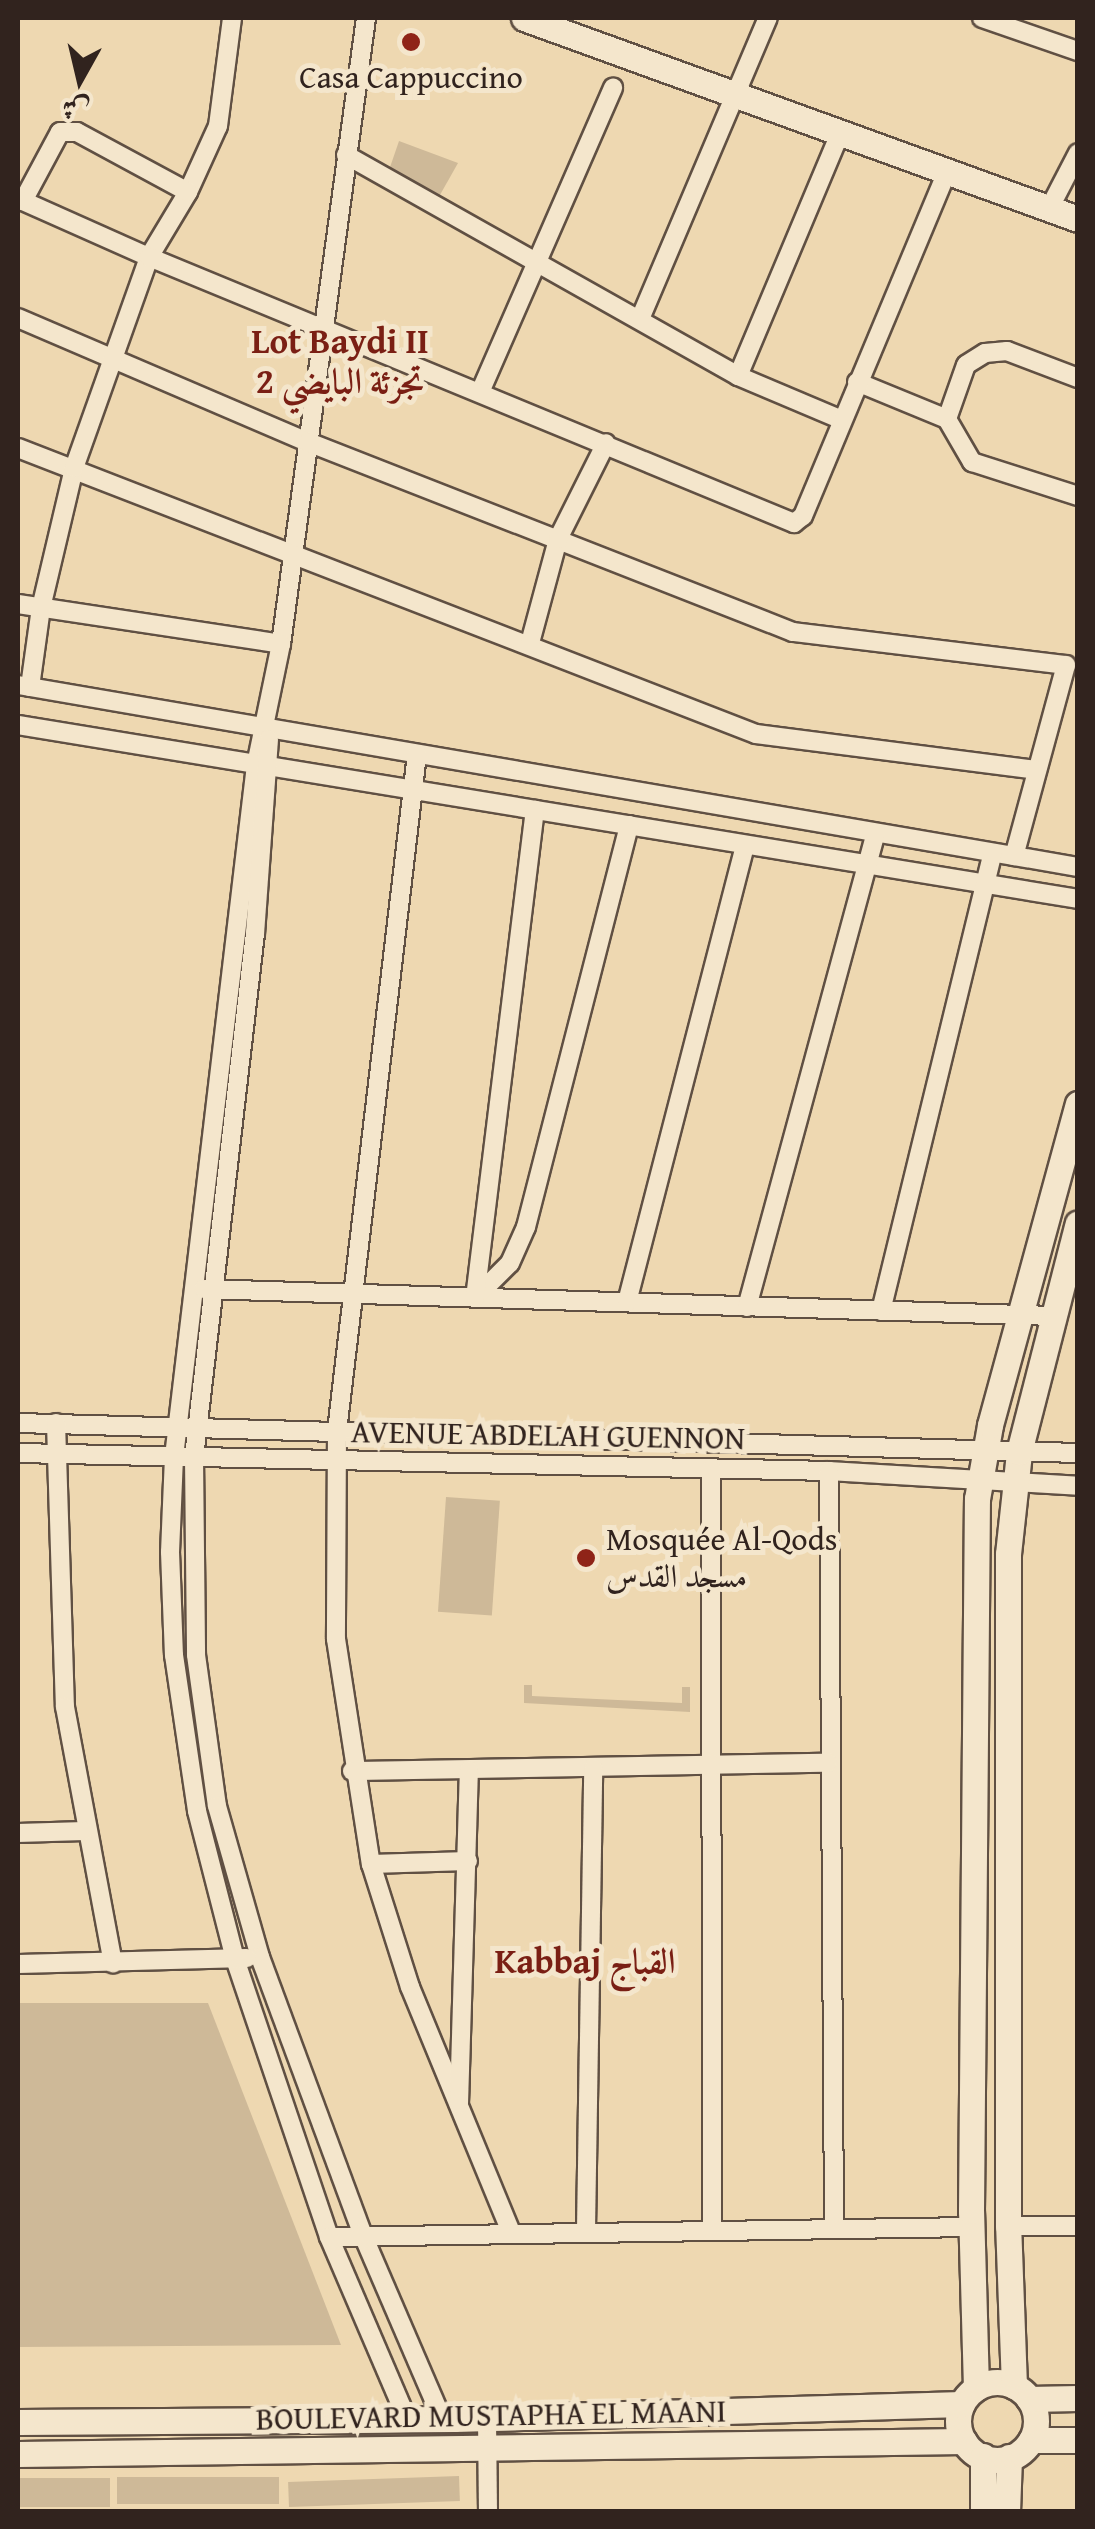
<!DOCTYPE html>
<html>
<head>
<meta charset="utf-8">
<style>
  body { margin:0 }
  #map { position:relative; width:1095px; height:2529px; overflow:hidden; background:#eed8b1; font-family:"Gentium Book Plus",Amiri,serif }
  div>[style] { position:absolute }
  .green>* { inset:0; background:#ceb998; transform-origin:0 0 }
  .roads { filter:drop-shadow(2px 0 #605043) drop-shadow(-2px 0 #605043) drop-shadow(0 2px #605043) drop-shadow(0 -2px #605043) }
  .street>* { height:18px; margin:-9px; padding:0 9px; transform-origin:9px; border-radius:9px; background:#f4e6cc }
  .secondary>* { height:25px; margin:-12.5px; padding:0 12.5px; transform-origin:12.5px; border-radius:12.5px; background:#f4e6cc }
  .secondary>.ring { margin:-12.5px; padding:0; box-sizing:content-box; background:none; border:25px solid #f4e6cc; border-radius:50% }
  .dots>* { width:28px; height:28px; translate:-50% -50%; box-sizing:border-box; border:5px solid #f4e6cc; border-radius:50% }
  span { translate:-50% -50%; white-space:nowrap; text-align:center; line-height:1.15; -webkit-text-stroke:10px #f4e6cc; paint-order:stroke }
  .poi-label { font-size:32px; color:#31231e }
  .left { translate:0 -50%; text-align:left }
  .street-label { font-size:32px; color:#31231e }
  .neighbourhood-label { font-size:35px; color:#7a1f14; font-weight:700 }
  .frame { position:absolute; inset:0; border:20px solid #31231e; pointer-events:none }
  .north { position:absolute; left:30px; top:30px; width:100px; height:100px; -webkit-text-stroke:8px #f4e6cc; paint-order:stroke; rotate:188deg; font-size:28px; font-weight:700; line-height:40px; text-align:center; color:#31231e }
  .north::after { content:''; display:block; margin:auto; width:35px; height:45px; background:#31231e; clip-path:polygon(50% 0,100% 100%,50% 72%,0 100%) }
</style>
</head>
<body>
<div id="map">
  <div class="green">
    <i style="clip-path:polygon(399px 141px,458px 163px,436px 202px,388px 173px)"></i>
    <i style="left:446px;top:1497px;width:54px;height:115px;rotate:4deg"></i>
    <i style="clip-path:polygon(524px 1685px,532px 1685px,532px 1696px,682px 1703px,682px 1687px,690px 1687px,690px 1712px,524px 1703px)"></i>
    <i style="clip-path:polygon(18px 2003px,208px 2003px,341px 2345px,18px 2347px)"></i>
    <i style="left:459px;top:2476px;width:25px;height:171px;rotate:88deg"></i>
    <i style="left:279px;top:2477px;width:27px;height:162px;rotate:90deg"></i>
    <i style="left:110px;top:2478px;width:29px;height:92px;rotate:90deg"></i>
  </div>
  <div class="roads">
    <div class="street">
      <i style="left:366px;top:18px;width:632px;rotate:97.73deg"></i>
      <i style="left:281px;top:644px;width:124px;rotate:101.7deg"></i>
      <i style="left:256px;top:765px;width:697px;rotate:96.76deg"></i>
      <i style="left:174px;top:1457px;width:95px;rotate:92.4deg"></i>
      <i style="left:170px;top:1552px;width:103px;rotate:87.8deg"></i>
      <i style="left:174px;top:1655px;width:158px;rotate:81.6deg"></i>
      <i style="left:197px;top:1811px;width:153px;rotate:75.6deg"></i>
      <i style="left:235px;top:1959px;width:293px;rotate:71.3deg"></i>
      <i style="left:329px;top:2237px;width:198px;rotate:66.8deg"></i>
      <i style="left:982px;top:18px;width:102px;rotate:19deg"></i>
      <i style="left:346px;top:155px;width:450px;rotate:29.4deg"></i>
      <i style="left:738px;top:376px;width:113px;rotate:22.9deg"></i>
      <i style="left:188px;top:192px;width:72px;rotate:-65.6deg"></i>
      <i style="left:218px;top:126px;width:109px;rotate:-82.6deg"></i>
      <i style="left:1049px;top:209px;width:63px;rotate:-62.6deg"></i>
      <i style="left:18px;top:318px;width:315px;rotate:23.2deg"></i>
      <i style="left:308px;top:442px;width:521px;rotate:21.39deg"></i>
      <i style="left:793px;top:632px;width:275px;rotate:6.9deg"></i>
      <i style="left:1066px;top:665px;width:198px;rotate:105.2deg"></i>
      <i style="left:640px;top:319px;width:327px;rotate:-67deg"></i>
      <i style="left:738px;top:376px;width:264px;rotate:-67.2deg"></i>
      <i style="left:1078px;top:378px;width:76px;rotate:-159.2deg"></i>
      <i style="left:1007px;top:351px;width:22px;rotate:175deg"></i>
      <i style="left:985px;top:353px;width:22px;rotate:148deg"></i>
      <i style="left:966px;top:365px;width:57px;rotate:109.4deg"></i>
      <i style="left:947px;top:419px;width:50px;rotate:59.8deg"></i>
      <i style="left:972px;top:462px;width:111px;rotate:17.8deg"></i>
      <i style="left:857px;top:382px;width:97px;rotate:22.3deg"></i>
      <i style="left:481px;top:390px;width:330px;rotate:-66.4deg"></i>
      <i style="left:18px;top:448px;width:791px;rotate:21.18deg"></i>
      <i style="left:756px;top:734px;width:283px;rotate:7.3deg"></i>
      <i style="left:18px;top:604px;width:266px;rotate:8.6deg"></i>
      <i style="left:530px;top:643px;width:108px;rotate:-74.9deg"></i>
      <i style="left:558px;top:539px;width:107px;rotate:-63.4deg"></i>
      <i style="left:18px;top:685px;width:1076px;rotate:9.74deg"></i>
      <i style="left:30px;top:687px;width:80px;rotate:-82.1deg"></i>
      <i style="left:41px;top:608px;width:144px;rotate:-76.7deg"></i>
      <i style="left:74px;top:468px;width:224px;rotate:-70.4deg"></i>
      <i style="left:149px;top:257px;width:76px;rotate:-59deg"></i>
      <i style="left:188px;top:192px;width:126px;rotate:-151.6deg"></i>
      <i style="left:77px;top:132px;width:17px;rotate:180deg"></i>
      <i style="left:60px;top:132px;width:78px;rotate:118.2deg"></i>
      <i style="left:23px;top:201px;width:138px;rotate:24deg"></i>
      <i style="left:149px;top:257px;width:698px;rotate:22.41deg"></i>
      <i style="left:794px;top:523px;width:11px;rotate:-38deg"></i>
      <i style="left:803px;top:516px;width:373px;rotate:-67.3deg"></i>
      <i style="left:18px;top:725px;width:1074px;rotate:9.32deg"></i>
      <i style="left:269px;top:739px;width:195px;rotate:94.1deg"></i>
      <i style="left:255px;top:933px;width:528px;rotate:96.64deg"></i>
      <i style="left:194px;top:1457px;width:198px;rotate:89.4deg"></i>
      <i style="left:196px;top:1655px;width:152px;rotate:82.1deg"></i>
      <i style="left:217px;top:1806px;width:157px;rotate:74.1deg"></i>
      <i style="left:260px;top:1957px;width:294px;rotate:69.7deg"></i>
      <i style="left:362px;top:2233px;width:202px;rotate:66.7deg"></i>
      <i style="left:417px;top:754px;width:682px;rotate:96.74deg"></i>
      <i style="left:337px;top:1431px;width:208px;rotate:90.3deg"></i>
      <i style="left:336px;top:1639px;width:228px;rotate:81.2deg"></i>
      <i style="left:371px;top:1864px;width:129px;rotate:72.4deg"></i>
      <i style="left:410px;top:1987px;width:265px;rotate:67.6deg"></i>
      <i style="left:204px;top:1289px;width:849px;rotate:1.82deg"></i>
      <i style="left:475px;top:1298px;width:49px;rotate:-45deg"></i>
      <i style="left:510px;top:1263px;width:39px;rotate:-66deg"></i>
      <i style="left:526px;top:1227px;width:415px;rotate:-75.6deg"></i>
      <i style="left:475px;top:1298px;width:492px;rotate:-83deg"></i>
      <i style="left:627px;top:1302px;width:472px;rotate:-75.5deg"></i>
      <i style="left:747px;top:1307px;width:491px;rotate:-74.8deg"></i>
      <i style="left:881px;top:1311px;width:471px;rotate:-76.3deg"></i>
      <i style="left:18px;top:1423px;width:1060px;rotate:1.62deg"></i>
      <i style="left:56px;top:1423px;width:284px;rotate:88.2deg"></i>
      <i style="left:65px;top:1707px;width:261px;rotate:79.4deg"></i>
      <i style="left:18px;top:1453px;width:811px;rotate:1.27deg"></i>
      <i style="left:829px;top:1471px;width:249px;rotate:3.4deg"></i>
      <i style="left:711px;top:1469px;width:761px;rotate:89.92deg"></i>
      <i style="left:829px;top:1471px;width:758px;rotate:89.62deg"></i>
      <i style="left:352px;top:1771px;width:476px;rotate:-1deg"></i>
      <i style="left:18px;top:1833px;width:66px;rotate:-1.7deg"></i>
      <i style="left:371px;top:1864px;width:97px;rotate:-1.8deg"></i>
      <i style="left:18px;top:1964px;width:229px;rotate:-1.5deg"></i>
      <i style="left:459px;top:2104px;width:334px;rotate:-88.3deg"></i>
      <i style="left:1008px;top:2226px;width:70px"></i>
      <i style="left:586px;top:2230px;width:462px;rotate:-89.1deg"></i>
      <i style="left:329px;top:2237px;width:642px;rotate:-0.89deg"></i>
      <i style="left:487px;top:2418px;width:94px;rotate:89.4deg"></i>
    </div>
    <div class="secondary">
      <i style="left:524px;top:18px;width:589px;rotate:19.94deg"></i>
      <i class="ring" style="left:958px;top:2382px;width:53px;height:53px"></i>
      <i style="left:1014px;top:2386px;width:160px;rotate:-92.1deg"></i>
      <i style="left:1008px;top:2226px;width:672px;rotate:-90deg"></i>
      <i style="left:1008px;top:1554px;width:103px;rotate:-83.8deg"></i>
      <i style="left:1019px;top:1452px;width:236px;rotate:-75.6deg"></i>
      <i style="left:976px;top:2388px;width:177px;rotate:-91.6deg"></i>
      <i style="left:971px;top:2211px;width:712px;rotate:-89.52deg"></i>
      <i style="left:977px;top:1499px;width:75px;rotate:-80deg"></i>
      <i style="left:990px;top:1425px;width:333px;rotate:-74.7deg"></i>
      <i style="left:1029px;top:2399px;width:49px;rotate:-1.2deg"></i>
      <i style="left:18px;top:2422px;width:436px;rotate:-0.4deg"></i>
      <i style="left:454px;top:2419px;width:508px;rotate:-1.69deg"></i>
      <i style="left:1031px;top:2440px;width:47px"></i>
      <i style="left:18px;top:2454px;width:946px;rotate:-0.79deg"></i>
      <i style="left:983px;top:2512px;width:56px;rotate:-90deg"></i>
      <i style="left:1007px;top:2512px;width:55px;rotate:-87.9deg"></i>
    </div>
  </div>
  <div class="dots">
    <i style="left:411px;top:42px;background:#8f2418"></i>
    <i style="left:586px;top:1558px;background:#8f2418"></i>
  </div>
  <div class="poi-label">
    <span style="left:411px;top:77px">Casa Cappuccino</span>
    <span class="left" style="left:606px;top:1558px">Mosquée Al-Qods<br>مسجد القدس</span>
  </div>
  <div class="street-label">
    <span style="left:548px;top:1435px;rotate:1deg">AVENUE ABDELAH GUENNON</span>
    <span style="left:491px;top:2415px;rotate:-1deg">BOULEVARD MUSTAPHA EL MAANI</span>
  </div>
  <div class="neighbourhood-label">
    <span style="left:340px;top:361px">Lot Baydi II<br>تجزئة البايضي 2</span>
    <span style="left:585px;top:1961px">Kabbaj القباج</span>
  </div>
  <div class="frame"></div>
  <div class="north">ش</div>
</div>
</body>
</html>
